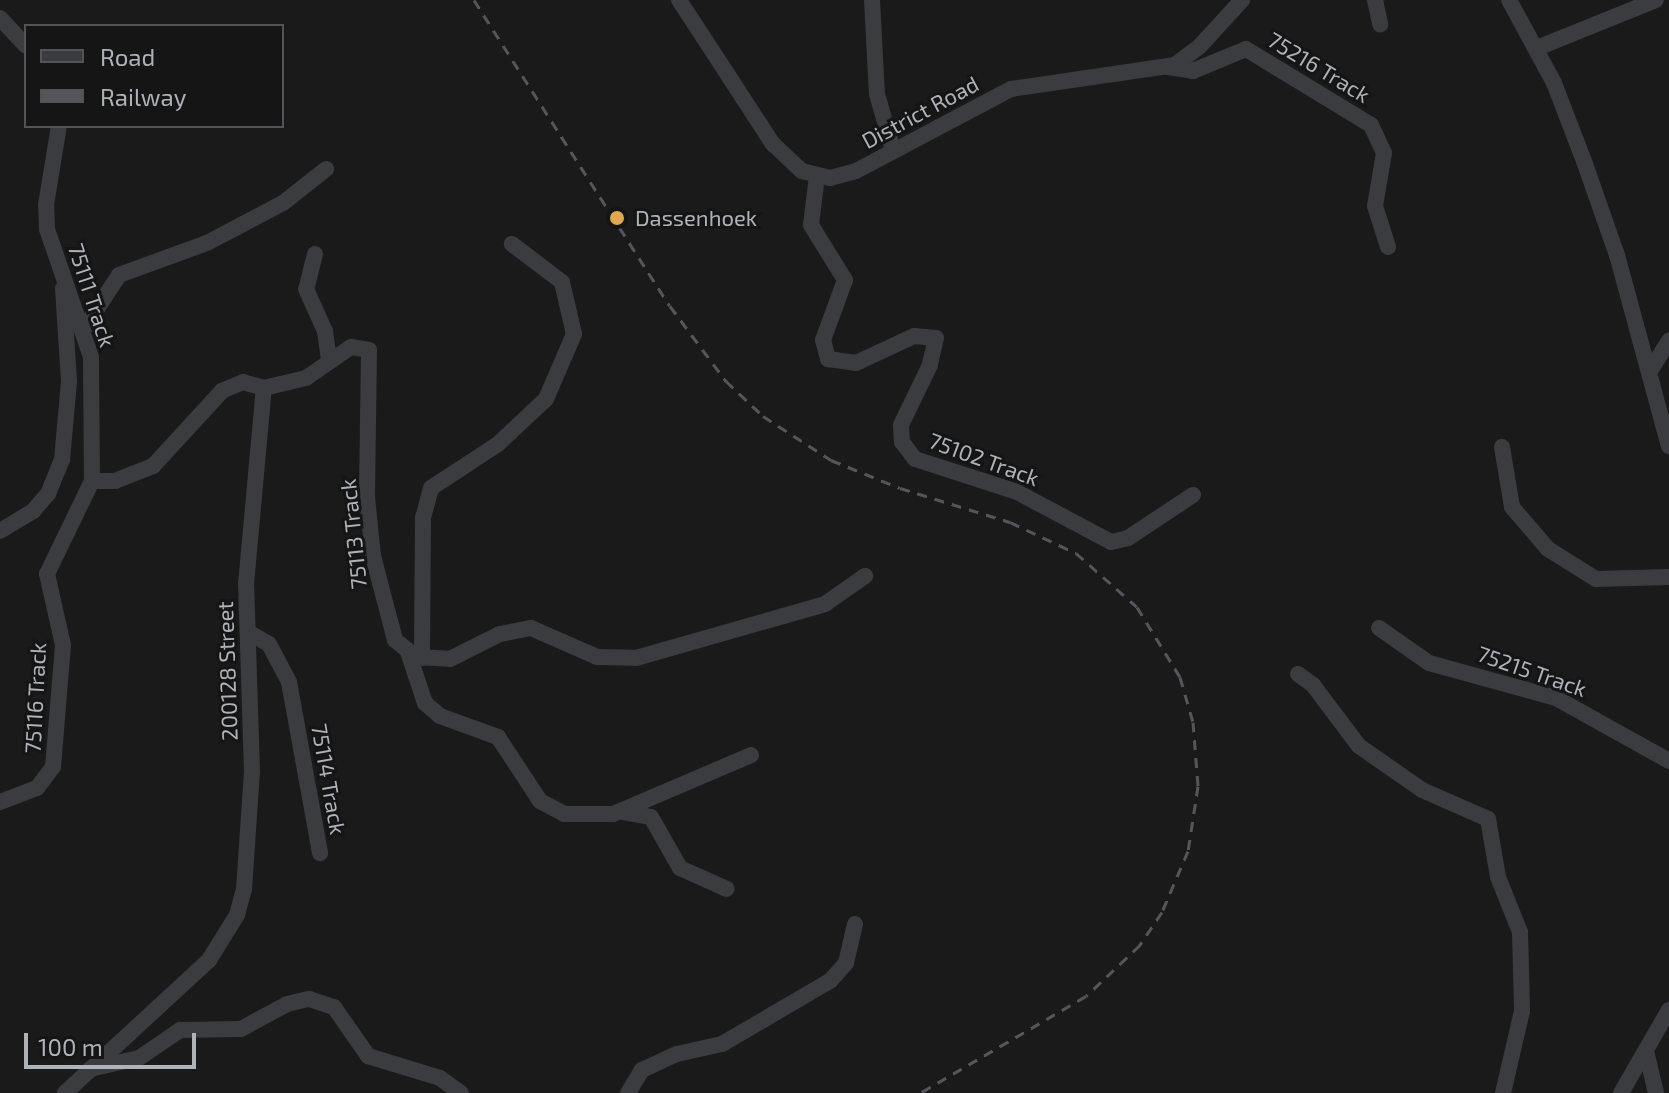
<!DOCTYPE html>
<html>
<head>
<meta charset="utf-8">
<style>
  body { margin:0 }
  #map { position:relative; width:1669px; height:1093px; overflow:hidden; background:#1a1a1b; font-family:"Exo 2",sans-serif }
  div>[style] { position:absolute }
  .minor>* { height:16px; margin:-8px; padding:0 8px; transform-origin:8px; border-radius:8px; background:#3b3c40 }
  .rail>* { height:3px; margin-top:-1.5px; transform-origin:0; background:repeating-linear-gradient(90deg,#54565b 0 10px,transparent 0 18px) }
  .dots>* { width:22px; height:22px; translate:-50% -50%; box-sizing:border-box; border:4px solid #151516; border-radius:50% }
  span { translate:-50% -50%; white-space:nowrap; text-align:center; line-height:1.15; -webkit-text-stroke:6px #151516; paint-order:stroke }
  .street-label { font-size:22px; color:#aeb2b9 }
  .poi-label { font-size:22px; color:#aeb2b9 }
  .left { translate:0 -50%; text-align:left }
  .legend { position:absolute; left:24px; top:24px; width:260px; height:104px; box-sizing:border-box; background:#151516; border:2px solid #525457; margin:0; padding:10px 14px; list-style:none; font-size:24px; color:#aeb2b9 }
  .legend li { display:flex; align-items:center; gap:16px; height:40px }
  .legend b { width:40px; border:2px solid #525457 }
  .scale { position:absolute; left:24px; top:1033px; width:172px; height:36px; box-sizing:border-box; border:4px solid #aeb2b9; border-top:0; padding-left:10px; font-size:24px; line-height:28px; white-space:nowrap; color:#aeb2b9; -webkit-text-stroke:6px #151516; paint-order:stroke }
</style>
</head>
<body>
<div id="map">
  <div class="minor">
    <i style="left:679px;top:0;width:172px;rotate:56.9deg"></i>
    <i style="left:773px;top:144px;width:40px;rotate:43deg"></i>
    <i style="left:802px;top:171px;width:29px;rotate:14deg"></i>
    <i style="left:830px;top:178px;width:27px;rotate:-15deg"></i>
    <i style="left:856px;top:171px;width:175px;rotate:-27.9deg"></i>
    <i style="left:1011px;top:89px;width:166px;rotate:-8.3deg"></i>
    <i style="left:1175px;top:65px;width:30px;rotate:-37deg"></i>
    <i style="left:1199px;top:47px;width:64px;rotate:-47.5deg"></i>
    <i style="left:872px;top:0;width:94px;rotate:87deg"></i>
    <i style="left:877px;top:94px;width:58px;rotate:74.1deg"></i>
    <i style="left:1375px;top:0;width:25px;rotate:78deg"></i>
    <i style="left:1509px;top:0;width:94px;rotate:61.5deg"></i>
    <i style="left:1554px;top:83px;width:84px;rotate:69deg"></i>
    <i style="left:1584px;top:161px;width:100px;rotate:70.7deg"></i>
    <i style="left:1617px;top:255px;width:198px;rotate:74.8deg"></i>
    <i style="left:0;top:18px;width:38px;rotate:47deg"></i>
    <i style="left:1537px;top:48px;width:128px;rotate:-22deg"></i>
    <i style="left:1168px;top:67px;width:25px;rotate:9deg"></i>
    <i style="left:1193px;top:71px;width:57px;rotate:-22.5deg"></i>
    <i style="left:1246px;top:49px;width:146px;rotate:31.3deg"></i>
    <i style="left:1371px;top:125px;width:31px;rotate:65deg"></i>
    <i style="left:1384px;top:153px;width:54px;rotate:99.6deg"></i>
    <i style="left:1375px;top:206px;width:43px;rotate:72.4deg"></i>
    <i style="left:817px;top:176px;width:49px;rotate:97deg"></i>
    <i style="left:811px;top:225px;width:65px;rotate:58.3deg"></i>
    <i style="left:845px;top:280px;width:64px;rotate:110.1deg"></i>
    <i style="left:823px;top:340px;width:20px;rotate:75deg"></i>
    <i style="left:828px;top:359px;width:28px;rotate:8deg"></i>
    <i style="left:856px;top:363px;width:64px;rotate:-25deg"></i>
    <i style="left:914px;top:336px;width:22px;rotate:5deg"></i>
    <i style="left:936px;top:338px;width:28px;rotate:103deg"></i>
    <i style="left:930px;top:365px;width:67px;rotate:115.8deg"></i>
    <i style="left:901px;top:425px;width:17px;rotate:87deg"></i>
    <i style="left:902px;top:442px;width:21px;rotate:53deg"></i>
    <i style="left:915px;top:459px;width:107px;rotate:17.9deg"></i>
    <i style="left:1017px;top:492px;width:106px;rotate:28deg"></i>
    <i style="left:1111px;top:542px;width:17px;rotate:-13deg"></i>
    <i style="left:1128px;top:538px;width:78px;rotate:-33.5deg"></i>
    <i style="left:315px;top:254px;width:36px;rotate:104deg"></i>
    <i style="left:306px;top:289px;width:46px;rotate:65.7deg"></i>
    <i style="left:325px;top:331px;width:29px;rotate:82deg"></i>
    <i style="left:83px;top:330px;width:66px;rotate:-56.8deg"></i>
    <i style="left:119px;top:275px;width:94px;rotate:-20deg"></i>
    <i style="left:207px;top:243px;width:86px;rotate:-27.8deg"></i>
    <i style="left:283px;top:203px;width:55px;rotate:-38.3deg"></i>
    <i style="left:1650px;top:371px;width:36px;rotate:-58deg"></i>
    <i style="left:264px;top:388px;width:43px;rotate:-13.4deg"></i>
    <i style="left:306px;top:378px;width:55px;rotate:-34.6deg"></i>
    <i style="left:351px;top:347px;width:18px;rotate:9deg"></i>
    <i style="left:369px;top:350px;width:147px;rotate:90.8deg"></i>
    <i style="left:367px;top:497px;width:59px;rotate:84.2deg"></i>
    <i style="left:373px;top:556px;width:87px;rotate:75.3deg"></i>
    <i style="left:395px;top:640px;width:27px;rotate:39deg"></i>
    <i style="left:416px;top:657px;width:34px;rotate:3deg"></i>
    <i style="left:450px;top:659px;width:56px;rotate:-26.6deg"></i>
    <i style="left:500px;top:634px;width:32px;rotate:-11deg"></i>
    <i style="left:531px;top:628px;width:72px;rotate:23.7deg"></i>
    <i style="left:597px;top:657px;width:39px;rotate:1deg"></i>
    <i style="left:636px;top:658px;width:197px;rotate:-15.9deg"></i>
    <i style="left:825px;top:604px;width:49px;rotate:-35deg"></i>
    <i style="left:1502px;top:447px;width:61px;rotate:80.5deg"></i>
    <i style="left:1512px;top:507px;width:55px;rotate:49.4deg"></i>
    <i style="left:1548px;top:549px;width:57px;rotate:32deg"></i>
    <i style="left:1596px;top:579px;width:73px;rotate:-1.6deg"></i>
    <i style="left:0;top:531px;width:39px;rotate:-31deg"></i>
    <i style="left:33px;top:511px;width:23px;rotate:-49deg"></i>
    <i style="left:48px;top:494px;width:37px;rotate:-68deg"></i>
    <i style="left:62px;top:460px;width:79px;rotate:-84.9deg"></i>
    <i style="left:69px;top:381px;width:93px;rotate:-93.7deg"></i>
    <i style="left:1379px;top:628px;width:61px;rotate:35deg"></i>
    <i style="left:1429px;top:663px;width:132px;rotate:15.4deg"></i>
    <i style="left:1556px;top:698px;width:129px;rotate:29.1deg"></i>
    <i style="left:248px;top:632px;width:24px;rotate:30deg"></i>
    <i style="left:269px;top:644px;width:43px;rotate:62.2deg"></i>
    <i style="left:289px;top:682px;width:174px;rotate:79.7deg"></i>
    <i style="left:408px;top:652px;width:54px;rotate:71.6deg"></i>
    <i style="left:425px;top:703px;width:20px;rotate:41deg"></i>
    <i style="left:440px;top:716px;width:62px;rotate:19.9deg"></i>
    <i style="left:498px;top:737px;width:77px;rotate:56.7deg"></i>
    <i style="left:540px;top:801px;width:27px;rotate:28deg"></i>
    <i style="left:564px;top:814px;width:49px"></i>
    <i style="left:613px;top:814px;width:150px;rotate:-23.1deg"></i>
    <i style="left:422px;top:658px;width:140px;rotate:-89.6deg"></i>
    <i style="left:423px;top:518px;width:31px;rotate:-75deg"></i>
    <i style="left:431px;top:488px;width:80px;rotate:-33.3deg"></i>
    <i style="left:498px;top:444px;width:66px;rotate:-43.2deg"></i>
    <i style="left:546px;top:399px;width:71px;rotate:-66.7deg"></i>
    <i style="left:574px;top:334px;width:53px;rotate:-103deg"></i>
    <i style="left:562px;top:282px;width:63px;rotate:-142.8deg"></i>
    <i style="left:1298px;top:674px;width:19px;rotate:36deg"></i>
    <i style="left:1313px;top:685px;width:76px;rotate:53deg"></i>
    <i style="left:1359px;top:746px;width:77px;rotate:34.9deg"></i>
    <i style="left:1422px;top:790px;width:72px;rotate:23.7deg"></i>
    <i style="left:1488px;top:819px;width:59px;rotate:80.2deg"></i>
    <i style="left:1498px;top:877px;width:59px;rotate:68.2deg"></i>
    <i style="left:1520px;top:932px;width:79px;rotate:88.5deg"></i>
    <i style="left:1522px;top:1011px;width:84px;rotate:103deg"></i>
    <i style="left:0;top:802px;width:40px;rotate:-21deg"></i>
    <i style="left:37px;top:788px;width:26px;rotate:-53deg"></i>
    <i style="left:53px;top:767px;width:122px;rotate:-85.3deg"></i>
    <i style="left:63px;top:645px;width:73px;rotate:-102.7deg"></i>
    <i style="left:47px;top:574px;width:103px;rotate:-64.2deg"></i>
    <i style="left:92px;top:481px;width:124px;rotate:-90.5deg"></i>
    <i style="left:91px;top:357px;width:135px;rotate:-109deg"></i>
    <i style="left:47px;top:229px;width:24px;rotate:-92deg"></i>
    <i style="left:46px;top:205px;width:80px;rotate:-80.7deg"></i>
    <i style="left:623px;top:812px;width:28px;rotate:10deg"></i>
    <i style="left:651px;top:817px;width:59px;rotate:60.4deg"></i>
    <i style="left:680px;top:868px;width:51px;rotate:24.1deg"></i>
    <i style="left:1646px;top:1051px;width:43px;rotate:76.6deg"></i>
    <i style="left:90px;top:1069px;width:50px;rotate:-12.7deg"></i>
    <i style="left:139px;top:1058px;width:50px;rotate:-34.3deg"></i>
    <i style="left:180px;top:1030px;width:61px;rotate:-0.9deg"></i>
    <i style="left:241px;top:1029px;width:52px;rotate:-28.5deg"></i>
    <i style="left:287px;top:1004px;width:23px;rotate:-13deg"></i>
    <i style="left:309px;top:999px;width:26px;rotate:18deg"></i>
    <i style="left:334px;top:1007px;width:60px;rotate:55.2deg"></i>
    <i style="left:368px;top:1056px;width:75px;rotate:17deg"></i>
    <i style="left:440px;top:1078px;width:26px;rotate:36deg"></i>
    <i style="left:65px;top:1093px;width:196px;rotate:-42.7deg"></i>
    <i style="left:209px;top:960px;width:53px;rotate:-58.1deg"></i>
    <i style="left:237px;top:915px;width:27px;rotate:-75deg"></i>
    <i style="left:244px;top:889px;width:117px;rotate:-86.1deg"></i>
    <i style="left:252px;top:772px;width:188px;rotate:-91.8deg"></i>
    <i style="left:246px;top:584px;width:197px;rotate:-84.8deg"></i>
    <i style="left:264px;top:388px;width:22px;rotate:-164deg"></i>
    <i style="left:243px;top:382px;width:23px;rotate:157deg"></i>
    <i style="left:222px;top:391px;width:102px;rotate:132.6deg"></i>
    <i style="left:153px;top:466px;width:41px;rotate:158.5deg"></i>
    <i style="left:115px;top:481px;width:23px;rotate:180deg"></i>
    <i style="left:628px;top:1093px;width:27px;rotate:-59deg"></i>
    <i style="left:642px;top:1070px;width:38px;rotate:-25deg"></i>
    <i style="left:677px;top:1054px;width:46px;rotate:-12.5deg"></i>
    <i style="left:722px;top:1044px;width:125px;rotate:-30.3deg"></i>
    <i style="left:830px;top:981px;width:24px;rotate:-48deg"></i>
    <i style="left:846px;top:963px;width:40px;rotate:-77deg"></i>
    <i style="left:1621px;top:1093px;width:96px;rotate:-60deg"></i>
  </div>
  <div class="rail">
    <i style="left:474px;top:0;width:363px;rotate:57.4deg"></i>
    <i style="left:670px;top:306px;width:94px;rotate:53.3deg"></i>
    <i style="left:726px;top:381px;width:51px;rotate:43.4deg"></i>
    <i style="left:763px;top:416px;width:81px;rotate:32.9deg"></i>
    <i style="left:831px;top:460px;width:74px;rotate:22.1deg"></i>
    <i style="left:900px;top:488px;width:115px;rotate:17.2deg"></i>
    <i style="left:1010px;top:522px;width:73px;rotate:25.2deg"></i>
    <i style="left:1076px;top:553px;width:81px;rotate:41.5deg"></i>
    <i style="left:1137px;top:607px;width:82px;rotate:58.4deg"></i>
    <i style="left:1180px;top:677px;width:47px;rotate:73.9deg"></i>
    <i style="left:1193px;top:722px;width:64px;rotate:85.5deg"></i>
    <i style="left:1198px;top:786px;width:66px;rotate:98.7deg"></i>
    <i style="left:1188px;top:851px;width:66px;rotate:113.1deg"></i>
    <i style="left:1162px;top:912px;width:40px;rotate:124deg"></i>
    <i style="left:1140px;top:945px;width:74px;rotate:136.6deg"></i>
    <i style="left:1086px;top:996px;width:192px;rotate:149.7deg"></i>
  </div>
  <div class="dots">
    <i style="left:617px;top:218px;background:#dea950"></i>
  </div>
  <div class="street-label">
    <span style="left:1319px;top:67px;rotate:31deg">75216 Track</span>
    <span style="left:920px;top:112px;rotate:-28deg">District Road</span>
    <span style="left:92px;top:295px;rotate:72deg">75111 Track</span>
    <span style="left:984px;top:459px;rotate:20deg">75102 Track</span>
    <span style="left:353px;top:534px;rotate:-96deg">75113 Track</span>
    <span style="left:227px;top:671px;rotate:-92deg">200128 Street</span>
    <span style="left:1532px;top:671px;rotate:19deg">75215 Track</span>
    <span style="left:35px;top:698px;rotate:-87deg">75116 Track</span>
    <span style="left:329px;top:779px;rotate:80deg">75114 Track</span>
  </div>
  <div class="poi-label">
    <span class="left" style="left:635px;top:218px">Dassenhoek</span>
  </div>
  <ul class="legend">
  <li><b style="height:10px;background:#3b3c40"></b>Road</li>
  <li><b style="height:10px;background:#54565b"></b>Railway</li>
  </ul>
  <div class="scale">100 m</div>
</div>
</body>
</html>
